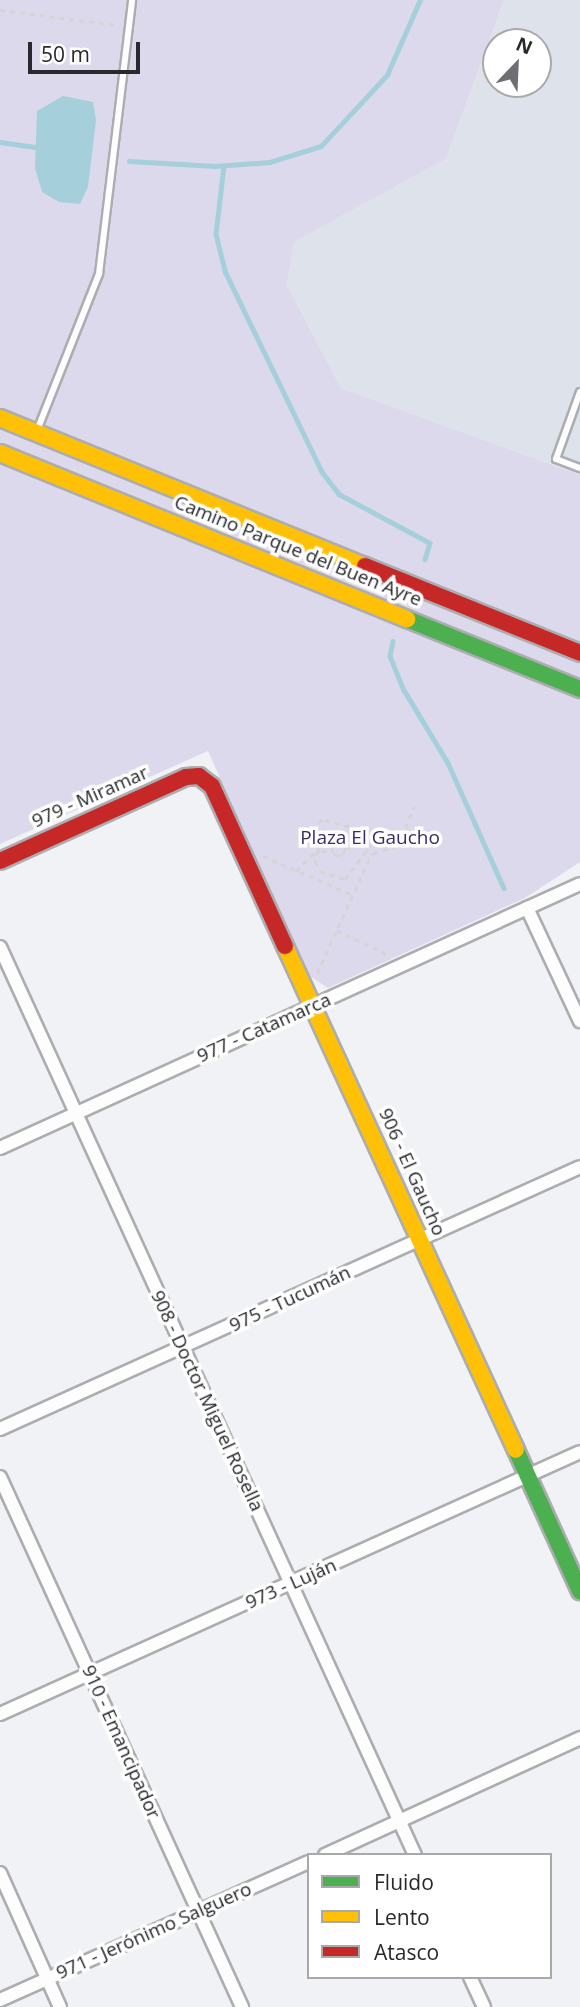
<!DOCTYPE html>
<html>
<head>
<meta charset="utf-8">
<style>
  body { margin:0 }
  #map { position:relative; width:580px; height:2007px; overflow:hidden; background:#f0f2f5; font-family:"Open Sans",sans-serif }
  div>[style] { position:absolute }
  .built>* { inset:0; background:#dee3eb }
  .green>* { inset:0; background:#dcd9ec }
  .water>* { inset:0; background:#a6cfdc }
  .stream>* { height:4.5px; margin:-2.25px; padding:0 2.25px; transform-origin:2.25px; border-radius:2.25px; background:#a6cfdc }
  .path>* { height:2.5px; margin-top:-1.25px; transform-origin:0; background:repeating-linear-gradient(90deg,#d4d4d6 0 5px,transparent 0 10px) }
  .path>.ring { margin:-1.25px; padding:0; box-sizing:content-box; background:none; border:2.5px solid #d4d4d6; border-radius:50% }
  .roads { filter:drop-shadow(2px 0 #acadb0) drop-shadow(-2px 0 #acadb0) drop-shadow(0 2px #acadb0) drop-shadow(0 -2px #acadb0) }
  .lane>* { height:6px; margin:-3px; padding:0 3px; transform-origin:3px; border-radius:3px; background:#fdfdfe }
  .street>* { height:12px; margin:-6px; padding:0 6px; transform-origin:6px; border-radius:6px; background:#fdfdfe }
  .fast>* { height:16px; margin:-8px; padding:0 8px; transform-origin:8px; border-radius:8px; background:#4caf50 }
  .slow>* { height:16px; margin:-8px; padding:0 8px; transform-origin:8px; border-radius:8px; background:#ffc107 }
  .jam>* { height:16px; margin:-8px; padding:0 8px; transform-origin:8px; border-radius:8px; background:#c62828 }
  span { translate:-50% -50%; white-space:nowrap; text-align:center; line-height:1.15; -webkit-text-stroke:7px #fff; paint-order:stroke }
  .street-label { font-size:19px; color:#28292c }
  .park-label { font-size:19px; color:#3d2b63 }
  .legend { position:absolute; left:307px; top:1853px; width:245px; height:126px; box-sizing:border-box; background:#fff; border:2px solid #a9a9ab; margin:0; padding:9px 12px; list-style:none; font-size:21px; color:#28292c }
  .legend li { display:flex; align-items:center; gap:14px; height:35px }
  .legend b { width:35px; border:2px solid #a9a9ab }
  .north { position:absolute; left:482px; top:28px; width:70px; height:70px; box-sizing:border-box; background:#fff; border:2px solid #a9a9ab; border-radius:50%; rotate:23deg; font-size:19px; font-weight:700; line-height:28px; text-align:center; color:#28292c }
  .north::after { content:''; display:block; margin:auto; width:24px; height:32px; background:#6e6f72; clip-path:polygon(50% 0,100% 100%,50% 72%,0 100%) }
  .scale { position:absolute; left:28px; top:42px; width:112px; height:32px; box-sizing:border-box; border:4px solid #28292c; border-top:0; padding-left:9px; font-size:21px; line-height:24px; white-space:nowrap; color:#28292c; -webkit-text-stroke:5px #fff; paint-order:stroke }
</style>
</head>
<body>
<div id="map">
  <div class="built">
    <i style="clip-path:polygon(evenodd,504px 0,580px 0,580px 475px,341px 388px,287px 285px,294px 242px,446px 159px,504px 0,496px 42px,538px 42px,538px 84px,496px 84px,496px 42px)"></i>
  </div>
  <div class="green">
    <i style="clip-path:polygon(0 0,504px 0,446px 159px,294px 242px,287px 285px,341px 388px,580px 475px,580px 862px,525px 898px,328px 988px,308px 975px,208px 751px,0 844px)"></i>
  </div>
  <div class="water">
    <i style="clip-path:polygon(63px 96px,93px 102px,96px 120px,88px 187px,80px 204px,59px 202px,42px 192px,35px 168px,37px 111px)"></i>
  </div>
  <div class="stream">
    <i style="left:0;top:142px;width:37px;rotate:8deg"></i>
    <i style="left:129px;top:161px;width:86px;rotate:3.3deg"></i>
    <i style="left:215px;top:166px;width:55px;rotate:-4.2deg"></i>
    <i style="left:270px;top:162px;width:53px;rotate:-17.4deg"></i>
    <i style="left:321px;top:146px;width:97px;rotate:-47.1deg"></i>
    <i style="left:387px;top:75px;width:82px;rotate:-66.3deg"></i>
    <i style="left:224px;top:166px;width:68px;rotate:96.7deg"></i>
    <i style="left:216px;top:234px;width:38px;rotate:76deg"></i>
    <i style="left:225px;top:271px;width:223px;rotate:64.2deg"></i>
    <i style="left:322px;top:472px;width:28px;rotate:52deg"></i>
    <i style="left:339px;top:494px;width:103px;rotate:28.3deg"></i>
    <i style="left:430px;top:543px;width:17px;rotate:107deg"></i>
    <i style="left:393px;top:641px;width:15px;rotate:101deg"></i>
    <i style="left:390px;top:656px;width:37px;rotate:68deg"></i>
    <i style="left:404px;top:690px;width:85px;rotate:58.9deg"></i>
    <i style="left:448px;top:763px;width:137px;rotate:65.9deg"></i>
  </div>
  <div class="path">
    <i style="left:0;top:10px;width:119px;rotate:7.2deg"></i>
    <i style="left:406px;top:829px;width:26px;rotate:25deg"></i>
    <i class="ring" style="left:332px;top:843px;width:11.5px;height:11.5px"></i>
    <i style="left:362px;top:845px;width:22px;rotate:-126deg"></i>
    <i style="left:349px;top:827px;width:27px;rotate:-165deg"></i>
    <i style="left:323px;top:820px;width:11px;rotate:146deg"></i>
    <i style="left:314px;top:826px;width:25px;rotate:78deg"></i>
    <i style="left:319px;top:850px;width:12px;rotate:110deg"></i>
    <i style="left:315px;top:861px;width:11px;rotate:63deg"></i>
    <i style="left:320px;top:871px;width:26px;rotate:18deg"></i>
    <i style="left:345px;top:879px;width:36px;rotate:-53deg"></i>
    <i style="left:346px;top:848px;width:13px;rotate:-18deg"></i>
    <i style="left:358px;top:844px;width:12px;rotate:31deg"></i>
    <i style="left:373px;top:853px;width:25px;rotate:-16deg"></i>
    <i style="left:397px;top:846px;width:43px;rotate:-66.4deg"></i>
    <i style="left:263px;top:856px;width:98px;rotate:23.4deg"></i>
    <i style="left:296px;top:871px;width:23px;rotate:-45deg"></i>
    <i style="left:312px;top:855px;width:19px;rotate:-18deg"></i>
    <i style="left:337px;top:930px;width:59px;rotate:26.1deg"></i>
    <i style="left:317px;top:973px;width:132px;rotate:-65.4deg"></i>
  </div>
  <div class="roads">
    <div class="lane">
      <i style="left:580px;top:392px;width:71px;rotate:109.7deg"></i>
      <i style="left:556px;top:459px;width:26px;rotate:21deg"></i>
      <i style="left:38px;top:428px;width:166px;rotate:-68.4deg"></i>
      <i style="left:99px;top:274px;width:276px;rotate:-83.1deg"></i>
    </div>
    <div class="street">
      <i style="left:527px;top:908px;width:125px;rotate:64.9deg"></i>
      <i style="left:0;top:947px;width:998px;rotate:65.44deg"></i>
      <i style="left:0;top:1148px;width:637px;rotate:-24.47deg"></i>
      <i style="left:0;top:1429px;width:636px;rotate:-24.31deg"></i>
      <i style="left:0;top:1477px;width:583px;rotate:65.46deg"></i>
      <i style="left:0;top:1714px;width:636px;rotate:-24.31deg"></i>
      <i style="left:325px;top:1855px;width:281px;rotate:-24.6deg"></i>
      <i style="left:0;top:1873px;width:147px;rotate:65.9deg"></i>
      <i style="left:470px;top:1977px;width:33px;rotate:65deg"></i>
      <i style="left:0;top:2000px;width:338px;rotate:-24.1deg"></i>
    </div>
    <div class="fast">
      <i style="left:407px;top:619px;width:187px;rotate:22deg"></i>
      <i style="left:516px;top:1450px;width:155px;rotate:65.6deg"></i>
    </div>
    <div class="slow">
      <i style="left:0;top:418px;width:394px;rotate:22.1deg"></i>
      <i style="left:0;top:453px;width:440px;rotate:22.2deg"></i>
      <i style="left:285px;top:946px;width:554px;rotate:65.38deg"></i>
    </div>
    <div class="jam">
      <i style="left:365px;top:566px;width:232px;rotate:22deg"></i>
      <i style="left:0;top:861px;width:204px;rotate:-24.3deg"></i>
      <i style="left:186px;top:777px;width:13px;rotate:-4deg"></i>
      <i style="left:199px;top:776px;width:16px;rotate:38deg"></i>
      <i style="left:212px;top:786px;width:176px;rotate:65.5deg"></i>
    </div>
  </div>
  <div class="street-label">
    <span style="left:298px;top:551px;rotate:22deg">Camino Parque del Buen Ayre</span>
    <span style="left:90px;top:797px;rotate:-24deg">979 - Miramar</span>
    <span style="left:264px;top:1028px;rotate:-24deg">977 - Catamarca</span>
    <span style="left:412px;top:1172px;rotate:66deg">906 - El Gaucho</span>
    <span style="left:290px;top:1299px;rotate:-25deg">975 - Tucumán</span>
    <span style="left:207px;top:1401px;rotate:65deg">908 - Doctor Miguel Rosella</span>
    <span style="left:291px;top:1584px;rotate:-24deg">973 - Luján</span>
    <span style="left:121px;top:1742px;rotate:66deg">910 - Emancipador</span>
    <span style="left:154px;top:1931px;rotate:-24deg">971 - Jerónimo Salguero</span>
  </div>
  <div class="park-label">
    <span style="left:370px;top:838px">Plaza El Gaucho</span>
  </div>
  <ul class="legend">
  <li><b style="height:9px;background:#4caf50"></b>Fluido</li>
  <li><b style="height:9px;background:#ffc107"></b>Lento</li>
  <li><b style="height:9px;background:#c62828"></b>Atasco</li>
  </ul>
  <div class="north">N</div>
  <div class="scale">50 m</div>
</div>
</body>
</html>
